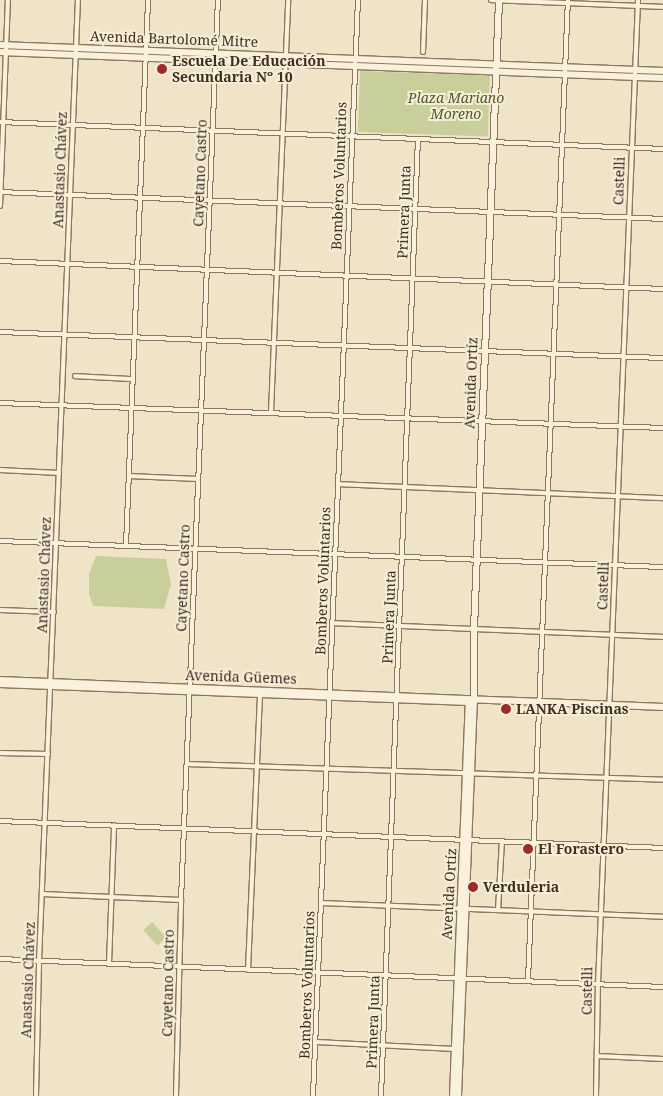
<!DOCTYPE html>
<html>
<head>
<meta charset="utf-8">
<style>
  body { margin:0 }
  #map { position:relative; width:663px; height:1096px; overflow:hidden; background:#f0e4c8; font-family:"Noto Serif",serif }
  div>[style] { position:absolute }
  .green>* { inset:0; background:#c9cf9b; transform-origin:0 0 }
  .roads { filter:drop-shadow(1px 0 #8d765c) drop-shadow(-1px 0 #8d765c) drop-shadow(0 1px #8d765c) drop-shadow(0 -1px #8d765c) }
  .street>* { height:4px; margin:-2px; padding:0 2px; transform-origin:2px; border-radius:2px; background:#faf1dc }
  .secondary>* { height:5.5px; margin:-2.75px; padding:0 2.75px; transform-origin:2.75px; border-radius:2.75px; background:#faf1dc }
  .dots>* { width:14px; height:14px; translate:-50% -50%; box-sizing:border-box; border:2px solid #f7eed8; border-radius:50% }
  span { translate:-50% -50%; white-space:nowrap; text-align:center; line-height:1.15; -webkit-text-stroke:4px #f7eed8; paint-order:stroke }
  .street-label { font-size:14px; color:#3d2e20 }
  .poi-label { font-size:14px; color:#3d2e20; font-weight:700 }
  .left { translate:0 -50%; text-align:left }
  .park-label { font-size:14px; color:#4d5a26; font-style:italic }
</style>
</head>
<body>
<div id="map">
  <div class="green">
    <i style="left:360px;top:71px;width:130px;height:61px;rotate:2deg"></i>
    <i style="clip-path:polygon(96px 556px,166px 559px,171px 584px,164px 609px,93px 606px,89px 594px,89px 574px)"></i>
    <i style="left:152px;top:922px;width:21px;height:12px;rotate:47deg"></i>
  </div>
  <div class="roads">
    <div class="street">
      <i style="left:491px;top:0;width:172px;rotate:2.3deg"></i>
      <i style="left:423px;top:52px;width:52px;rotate:-87.8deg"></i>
      <i style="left:0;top:122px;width:664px;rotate:2.33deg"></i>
      <i style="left:0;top:192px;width:664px;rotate:2.33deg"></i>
      <i style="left:0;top:206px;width:206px;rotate:-87.8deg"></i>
      <i style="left:0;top:261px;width:664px;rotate:2.42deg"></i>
      <i style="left:0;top:332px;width:664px;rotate:2.25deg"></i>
      <i style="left:75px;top:376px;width:58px;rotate:3deg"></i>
      <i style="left:0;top:403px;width:663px;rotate:2.16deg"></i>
      <i style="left:271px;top:412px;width:412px;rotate:-87.6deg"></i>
      <i style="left:0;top:470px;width:59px;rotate:2.9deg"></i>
      <i style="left:129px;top:476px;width:69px;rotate:2.5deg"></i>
      <i style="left:338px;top:484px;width:325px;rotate:2.5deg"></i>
      <i style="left:0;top:541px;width:664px;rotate:2.25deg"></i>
      <i style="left:126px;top:546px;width:546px;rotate:-87.69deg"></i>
      <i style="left:0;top:610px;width:54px;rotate:2.1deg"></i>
      <i style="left:332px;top:623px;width:331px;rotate:2.4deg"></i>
      <i style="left:0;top:753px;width:48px;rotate:1.2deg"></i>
      <i style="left:188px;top:764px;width:475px;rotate:1.9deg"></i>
      <i style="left:0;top:821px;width:664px;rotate:2.33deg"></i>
      <i style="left:42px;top:894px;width:139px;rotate:2.5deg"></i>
      <i style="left:321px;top:903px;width:342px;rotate:2.3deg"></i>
      <i style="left:498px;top:910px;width:69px;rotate:-86.7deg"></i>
      <i style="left:0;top:959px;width:664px;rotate:2.42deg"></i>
      <i style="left:109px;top:964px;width:139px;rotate:-87.9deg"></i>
      <i style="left:248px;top:970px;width:278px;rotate:-87.5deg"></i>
      <i style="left:528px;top:981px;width:982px;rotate:-87.67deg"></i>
      <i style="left:316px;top:1042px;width:139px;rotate:2.9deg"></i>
      <i style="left:597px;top:1056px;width:66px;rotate:2.6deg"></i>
      <i style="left:36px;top:1096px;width:135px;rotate:-88.7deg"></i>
      <i style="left:39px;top:961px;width:962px;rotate:-87.68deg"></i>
      <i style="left:176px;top:1096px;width:196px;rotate:-88.5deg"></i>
      <i style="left:181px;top:900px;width:901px;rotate:-87.65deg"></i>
      <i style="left:313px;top:1096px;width:1097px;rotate:-87.65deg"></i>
      <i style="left:381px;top:1096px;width:958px;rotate:-87.79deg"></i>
      <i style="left:596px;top:1096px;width:112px;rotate:-89deg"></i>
      <i style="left:598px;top:984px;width:985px;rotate:-87.67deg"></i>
    </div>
    <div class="secondary">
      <i style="left:0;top:45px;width:664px;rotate:2.25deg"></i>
      <i style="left:0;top:52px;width:664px;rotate:2.25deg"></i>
      <i style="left:0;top:680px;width:664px;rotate:2.33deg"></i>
      <i style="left:0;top:684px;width:469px;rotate:2.2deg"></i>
      <i style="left:453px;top:1096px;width:396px;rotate:-87.7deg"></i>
      <i style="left:458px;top:1096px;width:394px;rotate:-87.7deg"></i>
      <i style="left:474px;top:702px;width:73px;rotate:-90deg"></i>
      <i style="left:474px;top:629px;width:629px;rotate:-87.72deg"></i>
    </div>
  </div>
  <div class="dots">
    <i style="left:162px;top:69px;background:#9e2a2b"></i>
    <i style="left:506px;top:709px;background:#9e2a2b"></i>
    <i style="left:528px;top:849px;background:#9e2a2b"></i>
    <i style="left:473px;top:887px;background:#9e2a2b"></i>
  </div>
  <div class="street-label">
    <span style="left:174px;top:39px;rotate:2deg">Avenida Bartolomé Mitre</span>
    <span style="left:60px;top:170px;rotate:-88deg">Anastasio Chávez</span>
    <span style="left:200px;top:173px;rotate:-88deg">Cayetano Castro</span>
    <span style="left:339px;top:176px;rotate:-88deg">Bomberos Voluntarios</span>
    <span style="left:619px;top:181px;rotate:-88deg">Castelli</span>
    <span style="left:404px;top:212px;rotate:-88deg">Primera Junta</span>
    <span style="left:471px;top:383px;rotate:-88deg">Avenida Ortíz</span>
    <span style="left:44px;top:575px;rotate:-88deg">Anastasio Chávez</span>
    <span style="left:183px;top:578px;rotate:-88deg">Cayetano Castro</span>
    <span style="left:323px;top:581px;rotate:-88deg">Bomberos Voluntarios</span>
    <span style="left:603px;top:586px;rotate:-88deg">Castelli</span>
    <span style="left:389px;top:617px;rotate:-88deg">Primera Junta</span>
    <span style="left:241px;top:677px;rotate:2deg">Avenida Güemes</span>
    <span style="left:449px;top:894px;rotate:-87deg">Avenida Ortíz</span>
    <span style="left:28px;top:980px;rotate:-88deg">Anastasio Chávez</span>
    <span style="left:168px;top:983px;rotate:-89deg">Cayetano Castro</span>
    <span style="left:307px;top:985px;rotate:-88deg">Bomberos Voluntarios</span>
    <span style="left:587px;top:991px;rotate:-89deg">Castelli</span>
    <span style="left:373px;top:1022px;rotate:-88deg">Primera Junta</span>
  </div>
  <div class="poi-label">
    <span class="left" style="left:172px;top:69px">Escuela De Educación<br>Secundaria Nº 10</span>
    <span class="left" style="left:516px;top:709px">LANKA Piscinas</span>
    <span class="left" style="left:538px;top:849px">El Forastero</span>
    <span class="left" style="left:483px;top:887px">Verduleria</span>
  </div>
  <div class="park-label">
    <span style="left:456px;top:106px">Plaza Mariano<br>Moreno</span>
  </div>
</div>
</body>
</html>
